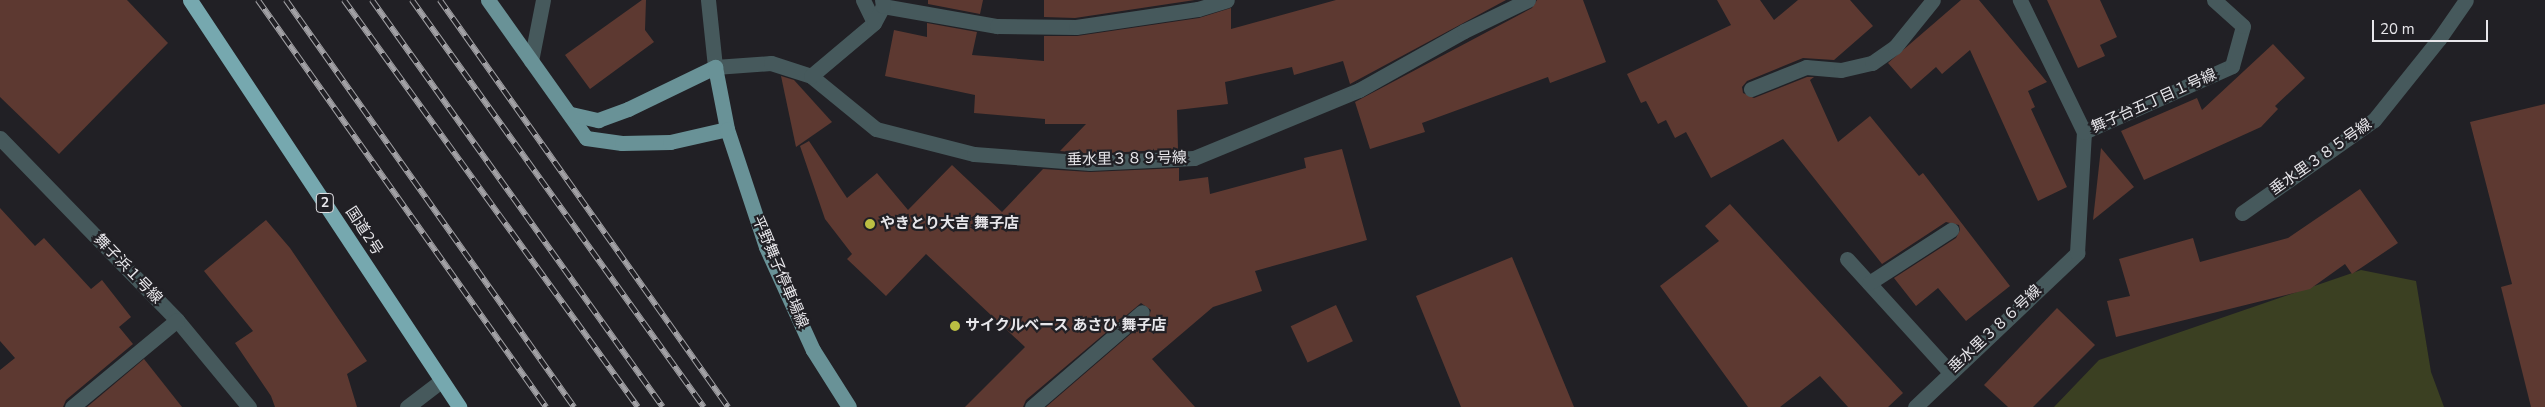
<!DOCTYPE html>
<html>
<head>
<meta charset="utf-8">
<style>
  body { margin:0 }
  #map { position:relative; width:2545px; height:407px; overflow:hidden; background:#212025; font-family:"Nunito Sans","Noto Sans JP",sans-serif }
  div>[style] { position:absolute }
  .green>* { inset:0; background:#3b4022 }
  .building>* { inset:0; background:#5d3931; transform-origin:0 0 }
  .minor>* { height:15px; margin:-7.5px; padding:0 7.5px; transform-origin:7.5px; border-radius:7.5px; background:#46595c }
  .major>* { height:15px; margin:-7.5px; padding:0 7.5px; transform-origin:7.5px; border-radius:7.5px; background:#699297 }
  .highway>* { height:15px; margin:-7.5px; padding:0 7.5px; transform-origin:7.5px; border-radius:7.5px; background:#76a8af }
  .rail>* { height:5.5px; margin-top:-2.75px; transform-origin:0; background:repeating-linear-gradient(90deg,#212025 0 11px,#a2a1a5 0 22px); box-sizing:border-box; border-block:1px solid #a2a1a5 }
  .dots>* { width:14px; height:14px; translate:-50% -50%; box-sizing:border-box; border:2px solid #212025; border-radius:50% }
  span { translate:-50% -50%; white-space:nowrap; text-align:center; line-height:1.15; -webkit-text-stroke:4.5px #212025; paint-order:stroke }
  .shield-label span { padding:1px 4px; background:#212025; border:1px solid; border-radius:4px; -webkit-text-stroke-width:0 }
  .shield-label { font-size:14px; color:#e7e6ea; font-weight:700 }
  .street-label { font-size:15px; color:#e7e6ea }
  .poi-label { font-size:15px; color:#e7e6ea; font-weight:700 }
  .left { translate:0 -50%; text-align:left }
  .scale { position:absolute; left:2372px; top:20px; width:116px; height:22px; box-sizing:border-box; border:2px solid #e7e6ea; border-top:0; padding-left:6px; font-size:15px; line-height:18px; white-space:nowrap; color:#e7e6ea; -webkit-text-stroke:4px #212025; paint-order:stroke }
</style>
</head>
<body>
<div id="map">
  <div class="green">
    <i style="clip-path:polygon(2361px 270px,2416px 281px,2431px 372px,2444px 407px,2054px 407px,2099px 360px)"></i>
  </div>
  <div class="building">
    <i style="clip-path:polygon(0 0,127px 0,168px 43px,59px 154px,0 97px)"></i>
    <i style="clip-path:polygon(642px 0,646px 0,645px 30px,654px 42px,590px 89px,565px 55px)"></i>
    <i style="clip-path:polygon(928px 0,983px 0,980px 14px,928px 4px)"></i>
    <i style="clip-path:polygon(1044px 0,1195px 0,1075px 18px,1044px 17px)"></i>
    <i style="clip-path:polygon(1336px 0,1506px 0,1350px 84px,1343px 61px,1294px 75px,1292px 67px,1225px 82px,1228px 104px,1177px 110px,1178px 149px,1090px 154px,1060px 151px,1086px 124px,1045px 124px,1045px 119px,974px 113px,975px 95px,885px 76px,894px 30px,927px 37px,927px 23px,977px 32px,972px 55px,1044px 61px,1044px 36px,1077px 36px,1199px 18px,1231px 8px,1231px 29px)"></i>
    <i style="clip-path:polygon(1537px 0,1583px 0,1606px 62px,1550px 83px,1548px 77px,1422px 123px,1425px 132px,1370px 149px,1355px 102px,1532px 8px)"></i>
    <i style="clip-path:polygon(1717px 0,1760px 0,1774px 20px,1798px 0,1850px 0,1873px 26px,1834px 60px,1803px 58px,1747px 81px,1742px 87px,1743px 93px,1754px 98px,1807px 77px,1814px 77px,1810px 80px,1838px 142px,1870px 116px,1919px 176px,1923px 173px,2010px 286px,1966px 321px,1938px 288px,1916px 306px,1894px 278px,1956px 238px,1960px 230px,1959px 225px,1946px 222px,1882px 264px,1783px 139px,1711px 178px,1686px 132px,1675px 138px,1666px 120px,1658px 124px,1646px 101px,1641px 103px,1627px 74px,1731px 25px)"></i>
    <i style="clip-path:polygon(1961px 0,1979px 0,2047px 82px,2028px 91px,2035px 107px,2031px 109px,2067px 187px,2038px 201px,1970px 50px,1942px 74px,1936px 67px,1911px 89px,1888px 63px)"></i>
    <i style="clip-path:polygon(2047px 0,2100px 0,2117px 37px,2100px 45px,2105px 56px,2078px 68px)"></i>
    <i style="clip-path:polygon(2273px 44px,2305px 78px,2275px 106px,2278px 109px,2261px 127px,2144px 180px,2121px 131px,2197px 98px,2202px 110px)"></i>
    <i style="clip-path:polygon(781px 76px,794px 80px,832px 122px,796px 147px)"></i>
    <i style="clip-path:polygon(2545px 104px,2545px 407px,2531px 407px,2501px 287px,2512px 284px,2470px 122px)"></i>
    <i style="clip-path:polygon(809px 141px,847px 198px,877px 173px,908px 210px,952px 165px,1002px 212px,1043px 169px,1090px 172px,1179px 168px,1179px 181px,1208px 177px,1210px 194px,1306px 168px,1304px 158px,1342px 149px,1367px 240px,1255px 271px,1262px 291px,1213px 307px,1152px 359px,1195px 407px,1046px 407px,1148px 319px,1151px 310px,1141px 303px,1026px 400px,1023px 407px,965px 407px,1025px 347px,926px 254px,886px 296px,847px 259px,852px 254px,825px 219px,800px 146px)"></i>
    <i style="clip-path:polygon(2101px 148px,2134px 187px,2093px 220px)"></i>
    <i style="clip-path:polygon(2360px 189px,2398px 243px,2352px 274px,2345px 264px,2310px 289px,2116px 337px,2107px 301px,2130px 296px,2119px 259px,2193px 238px,2200px 262px,2288px 238px)"></i>
    <i style="clip-path:polygon(1730px 204px,1903px 393px,1888px 407px,1848px 407px,1820px 376px,1780px 407px,1748px 407px,1660px 286px,1719px 241px,1705px 226px)"></i>
    <i style="clip-path:polygon(0 208px,35px 246px,44px 238px,91px 289px,102px 280px,131px 317px,119px 327px,133px 344px,66px 400px,63px 407px,0 407px,0 370px,15px 358px,0 341px)"></i>
    <i style="clip-path:polygon(266px 220px,290px 248px,367px 361px,347px 374px,357px 407px,275px 407px,271px 396px,235px 343px,253px 331px,204px 271px)"></i>
    <i style="clip-path:polygon(1512px 257px,1574px 407px,1461px 407px,1416px 296px)"></i>
    <i style="left:1336px;top:305px;width:40px;height:50px;rotate:65deg"></i>
    <i style="clip-path:polygon(2057px 308px,2095px 345px,2033px 407px,2008px 407px,1984px 385px)"></i>
    <i style="clip-path:polygon(144px 359px,182px 407px,87px 407px)"></i>
  </div>
  <div class="minor">
    <i style="left:708px;top:0;width:67px;rotate:84deg"></i>
    <i style="left:715px;top:67px;width:56px;rotate:-4.1deg"></i>
    <i style="left:771px;top:63px;width:42px;rotate:18deg"></i>
    <i style="left:811px;top:76px;width:84px;rotate:39.2deg"></i>
    <i style="left:876px;top:129px;width:101px;rotate:14.3deg"></i>
    <i style="left:974px;top:154px;width:116px;rotate:4.4deg"></i>
    <i style="left:1090px;top:163px;width:104px;rotate:-2.8deg"></i>
    <i style="left:1194px;top:158px;width:178px;rotate:-22.4deg"></i>
    <i style="left:1359px;top:90px;width:120px;rotate:-29.3deg"></i>
    <i style="left:1464px;top:31px;width:71px;rotate:-25.8deg"></i>
    <i style="left:863px;top:0;width:25px;rotate:64deg"></i>
    <i style="left:883px;top:6px;width:116px;rotate:10deg"></i>
    <i style="left:997px;top:26px;width:79px;rotate:0.7deg"></i>
    <i style="left:1076px;top:27px;width:123px;rotate:-8.4deg"></i>
    <i style="left:1198px;top:9px;width:30px;rotate:-17deg"></i>
    <i style="left:531px;top:61px;width:62px;rotate:-78.9deg"></i>
    <i style="left:811px;top:76px;width:82px;rotate:-40.1deg"></i>
    <i style="left:874px;top:23px;width:19px;rotate:-62deg"></i>
    <i style="left:883px;top:6px;width:6px;rotate:-99deg"></i>
    <i style="left:1751px;top:89px;width:59px;rotate:-21.8deg"></i>
    <i style="left:1806px;top:67px;width:35px;rotate:5deg"></i>
    <i style="left:1841px;top:70px;width:32px;rotate:-13deg"></i>
    <i style="left:1872px;top:63px;width:28px;rotate:-35deg"></i>
    <i style="left:1895px;top:47px;width:60px;rotate:-51deg"></i>
    <i style="left:2084px;top:132px;width:162px;rotate:-24deg"></i>
    <i style="left:2232px;top:66px;width:41px;rotate:-74.6deg"></i>
    <i style="left:2243px;top:26px;width:39px;rotate:-138deg"></i>
    <i style="left:0;top:138px;width:254px;rotate:45.8deg"></i>
    <i style="left:177px;top:320px;width:113px;rotate:50.4deg"></i>
    <i style="left:2242px;top:213px;width:161px;rotate:-35.2deg"></i>
    <i style="left:2374px;top:120px;width:104px;rotate:-51.3deg"></i>
    <i style="left:2439px;top:39px;width:47px;rotate:-55.3deg"></i>
    <i style="left:1847px;top:259px;width:151px;rotate:47.7deg"></i>
    <i style="left:1869px;top:283px;width:98px;rotate:-32.9deg"></i>
    <i style="left:72px;top:407px;width:136px;rotate:-39.6deg"></i>
    <i style="left:407px;top:407px;width:43px;rotate:-37.4deg"></i>
    <i style="left:1032px;top:407px;width:145px;rotate:-40.8deg"></i>
    <i style="left:1915px;top:407px;width:224px;rotate:-43.5deg"></i>
    <i style="left:2077px;top:253px;width:121px;rotate:-86.7deg"></i>
    <i style="left:2084px;top:132px;width:147px;rotate:-115.9deg"></i>
  </div>
  <div class="major">
    <i style="left:488px;top:0;width:169px;rotate:54.6deg"></i>
    <i style="left:586px;top:138px;width:36px;rotate:8deg"></i>
    <i style="left:622px;top:143px;width:48px;rotate:-1.2deg"></i>
    <i style="left:670px;top:142px;width:58px;rotate:-12.8deg"></i>
    <i style="left:571px;top:114px;width:28px;rotate:13deg"></i>
    <i style="left:598px;top:120px;width:32px;rotate:-20deg"></i>
    <i style="left:628px;top:109px;width:97px;rotate:-25.8deg"></i>
    <i style="left:715px;top:67px;width:63px;rotate:79deg"></i>
    <i style="left:727px;top:129px;width:124px;rotate:71.7deg"></i>
    <i style="left:766px;top:247px;width:113px;rotate:65.5deg"></i>
    <i style="left:813px;top:350px;width:67px;rotate:57.7deg"></i>
  </div>
  <div class="highway">
    <i style="left:190px;top:0;width:488px;rotate:56.5deg"></i>
  </div>
  <div class="rail">
    <i style="left:258px;top:0;width:499px;rotate:54.7deg"></i>
    <i style="left:286px;top:0;width:499px;rotate:54.7deg"></i>
    <i style="left:344px;top:0;width:502px;rotate:54.16deg"></i>
    <i style="left:372px;top:0;width:500px;rotate:54.44deg"></i>
    <i style="left:412px;top:0;width:501px;rotate:54.34deg"></i>
    <i style="left:440px;top:0;width:499px;rotate:54.7deg"></i>
  </div>
  <div class="dots">
    <i style="left:870px;top:224px;background:#bcbf43"></i>
    <i style="left:955px;top:326px;background:#bcbf43"></i>
  </div>
  <div class="shield-label">
    <span style="left:325px;top:203px">2</span>
  </div>
  <div class="street-label">
    <span style="left:2154px;top:101px;rotate:-24deg">舞子台五丁目１号線</span>
    <span style="left:2321px;top:157px;rotate:-35deg">垂水里３８５号線</span>
    <span style="left:1127px;top:159px;rotate:-1deg">垂水里３８９号線</span>
    <span style="left:364px;top:231px;rotate:57deg">国道2号</span>
    <span style="left:128px;top:269px;rotate:46deg">舞子浜１号線</span>
    <span style="left:780px;top:272px;rotate:67deg">平野舞子停車場線</span>
    <span style="left:1995px;top:329px;rotate:-43deg">垂水里３８６号線</span>
  </div>
  <div class="poi-label">
    <span class="left" style="left:880px;top:224px">やきとり大吉 舞子店</span>
    <span class="left" style="left:965px;top:326px">サイクルベース あさひ 舞子店</span>
  </div>
  <div class="scale">20 m</div>
</div>
</body>
</html>
